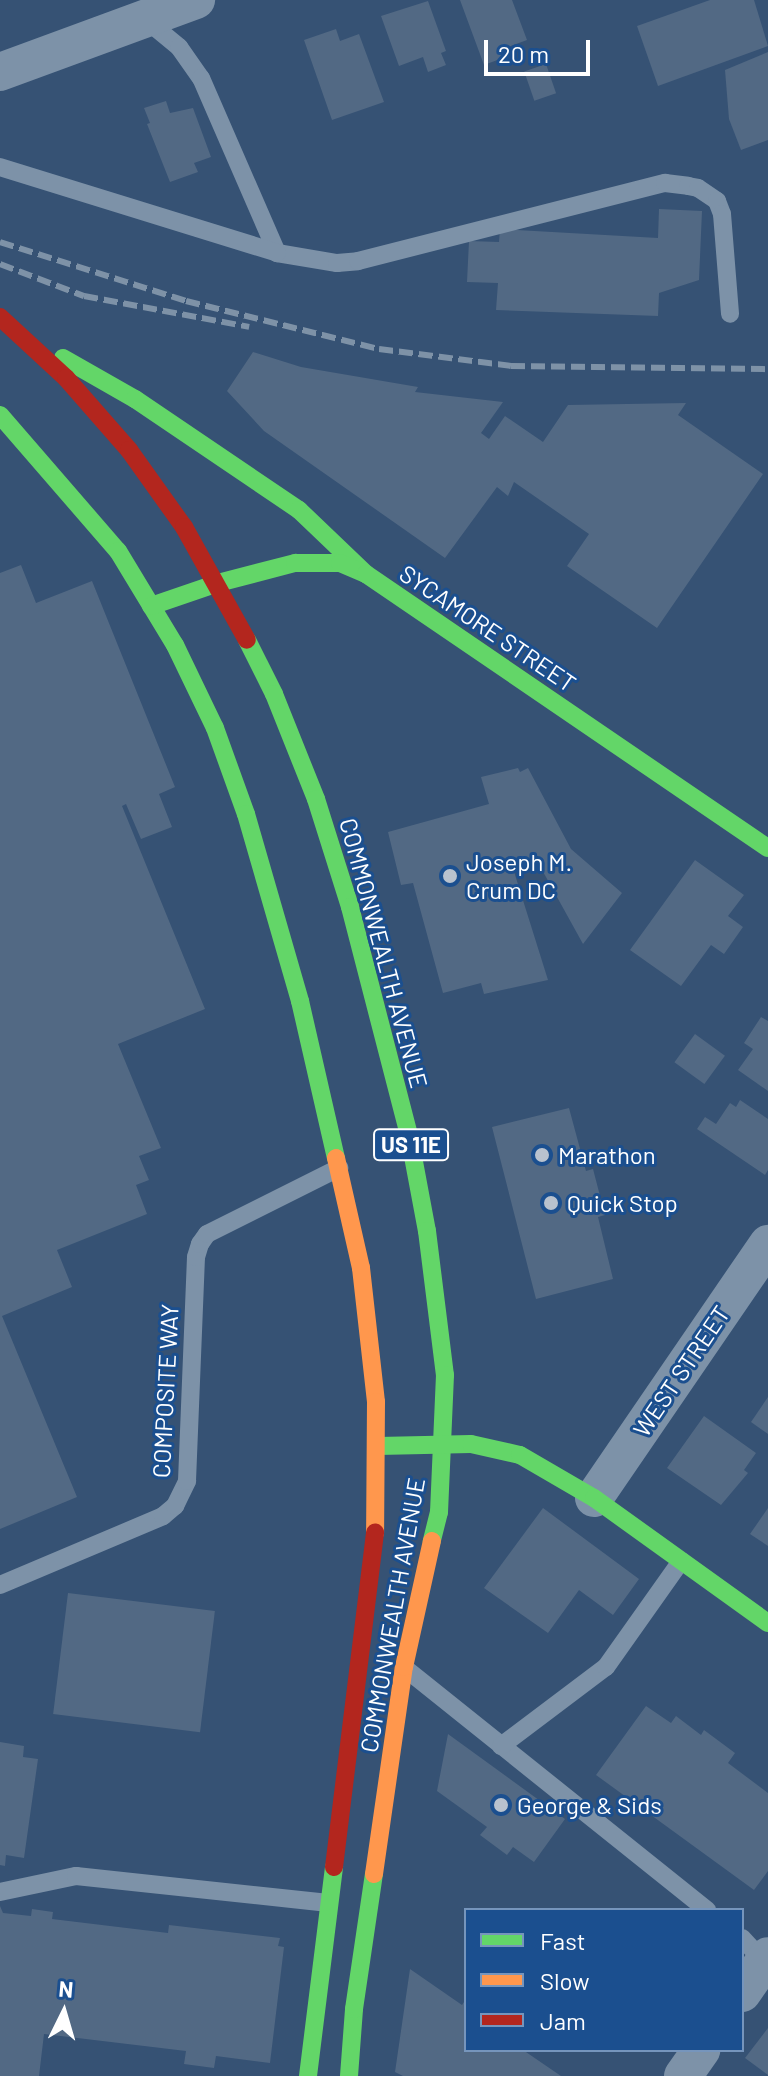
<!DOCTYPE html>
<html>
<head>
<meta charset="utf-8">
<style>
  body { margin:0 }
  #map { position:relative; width:768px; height:2076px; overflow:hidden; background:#365274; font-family:Barlow,sans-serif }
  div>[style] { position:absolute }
  .building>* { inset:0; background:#526984; transform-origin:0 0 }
  .lane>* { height:18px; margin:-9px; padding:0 9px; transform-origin:9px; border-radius:9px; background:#7d92a8 }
  .street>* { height:38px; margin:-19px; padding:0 19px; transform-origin:19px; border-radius:19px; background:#7d92a8 }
  .fast>* { height:18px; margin:-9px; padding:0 9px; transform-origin:9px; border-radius:9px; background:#63d668 }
  .slow>* { height:18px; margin:-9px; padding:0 9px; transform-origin:9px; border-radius:9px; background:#ff974d }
  .jam>* { height:18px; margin:-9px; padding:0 9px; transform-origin:9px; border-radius:9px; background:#b3261e }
  .rail>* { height:6px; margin-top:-3px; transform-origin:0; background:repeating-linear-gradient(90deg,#7e92a7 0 14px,transparent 0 20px) }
  .dots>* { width:22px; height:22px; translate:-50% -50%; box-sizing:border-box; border:4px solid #1b4f8f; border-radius:50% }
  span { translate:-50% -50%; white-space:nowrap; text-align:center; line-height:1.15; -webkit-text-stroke:6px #1b4f8f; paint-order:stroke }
  .shield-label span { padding:2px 6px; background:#1b4f8f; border:2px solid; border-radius:6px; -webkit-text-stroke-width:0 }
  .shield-label { font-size:22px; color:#fff; font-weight:700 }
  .street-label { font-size:24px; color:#fff }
  .poi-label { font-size:24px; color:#fff }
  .left { translate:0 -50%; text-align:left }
  .legend { position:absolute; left:464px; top:1908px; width:280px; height:144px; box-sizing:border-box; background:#1b4f8f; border:2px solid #7695bc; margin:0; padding:10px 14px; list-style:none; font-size:24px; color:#fff }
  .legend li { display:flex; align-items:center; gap:16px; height:40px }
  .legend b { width:40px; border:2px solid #7695bc }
  .north { position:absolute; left:24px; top:1972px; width:80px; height:80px; -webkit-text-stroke:6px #1b4f8f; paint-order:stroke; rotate:5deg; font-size:22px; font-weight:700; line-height:32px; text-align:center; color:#fff }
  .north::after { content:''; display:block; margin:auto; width:28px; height:36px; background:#fff; clip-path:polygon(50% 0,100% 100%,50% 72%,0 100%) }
  .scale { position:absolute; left:484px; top:40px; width:106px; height:36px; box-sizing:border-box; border:4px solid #fff; border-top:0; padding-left:10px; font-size:24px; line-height:28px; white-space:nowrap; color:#fff; -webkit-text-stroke:6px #1b4f8f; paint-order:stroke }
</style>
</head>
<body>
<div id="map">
  <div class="building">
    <i style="clip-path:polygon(460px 0,512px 0,527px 40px,508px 47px,511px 55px,484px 65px)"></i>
    <i style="clip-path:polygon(710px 0,754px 0,768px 46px,658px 86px,637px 26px)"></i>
    <i style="clip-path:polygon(428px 1px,446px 51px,441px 53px,446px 65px,428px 72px,423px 57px,399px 66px,381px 16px)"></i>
    <i style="clip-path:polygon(336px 29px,340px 41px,359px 34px,384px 102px,332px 120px,304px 40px)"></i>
    <i style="clip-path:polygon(768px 52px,768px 140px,741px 150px,729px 119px,725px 70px)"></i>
    <i style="left:546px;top:64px;width:31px;height:23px;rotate:71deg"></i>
    <i style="clip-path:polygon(166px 101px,170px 113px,193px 108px,211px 157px,194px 163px,198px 172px,170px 182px,147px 124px,150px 123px,144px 108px)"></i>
    <i style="clip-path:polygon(659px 209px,702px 211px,699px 280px,659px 293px,658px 316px,496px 310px,498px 283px,467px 282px,469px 241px,499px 242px,500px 229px,658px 238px)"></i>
    <i style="clip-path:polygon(253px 352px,301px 367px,418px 387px,415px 392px,503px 402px,481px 433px,489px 439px,505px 416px,543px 442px,568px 405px,686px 403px,678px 415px,763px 474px,657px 628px,567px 566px,589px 534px,514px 482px,508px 496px,497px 487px,445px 558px,264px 431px,227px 391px)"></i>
    <i style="clip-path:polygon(21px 565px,36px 603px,92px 581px,175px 787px,159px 794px,172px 827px,141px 839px,126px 804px,122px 806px,205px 1009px,118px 1044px,161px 1148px,139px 1156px,149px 1180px,136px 1185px,147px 1214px,57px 1250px,72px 1287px,2px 1316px,77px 1497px,0 1529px,0 573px)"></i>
    <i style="clip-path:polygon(518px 768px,520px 772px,528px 768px,571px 849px,622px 893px,583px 944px,536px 859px,511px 862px,548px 980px,484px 994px,481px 983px,443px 993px,413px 883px,401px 885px,388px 832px,489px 804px,481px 777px)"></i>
    <i style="clip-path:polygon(695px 860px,744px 895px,728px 916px,743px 927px,724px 954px,711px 945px,681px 986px,630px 950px)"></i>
    <i style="clip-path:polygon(761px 1017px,768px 1021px,768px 1091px,738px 1070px,753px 1049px,744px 1043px)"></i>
    <i style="left:695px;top:1034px;width:37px;height:35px;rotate:36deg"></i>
    <i style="clip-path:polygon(740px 1100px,768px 1119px,768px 1170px,765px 1175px,697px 1129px,705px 1117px,716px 1124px,730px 1103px,736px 1107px)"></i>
    <i style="clip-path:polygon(569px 1108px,586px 1171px,593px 1169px,605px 1215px,598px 1217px,613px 1279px,536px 1299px,492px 1127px)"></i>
    <i style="clip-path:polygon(768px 1397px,768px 1434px,751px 1422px)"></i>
    <i style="clip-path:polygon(704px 1416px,756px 1453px,744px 1470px,748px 1473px,721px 1505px,667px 1468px)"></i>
    <i style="clip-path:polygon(543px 1508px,639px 1579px,613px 1615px,579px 1590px,548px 1633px,484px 1588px)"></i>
    <i style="clip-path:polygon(768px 1508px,768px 1546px,750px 1534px)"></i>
    <i style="left:68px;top:1593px;width:148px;height:122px;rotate:7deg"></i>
    <i style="clip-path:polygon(646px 1706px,671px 1723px,676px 1716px,701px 1735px,704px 1730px,735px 1753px,728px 1763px,768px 1793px,768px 1871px,754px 1890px,596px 1775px)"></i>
    <i style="clip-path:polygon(448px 1734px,565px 1819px,534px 1862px,513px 1847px,507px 1855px,480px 1835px,487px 1827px,437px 1791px)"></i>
    <i style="clip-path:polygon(0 1742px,24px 1746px,23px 1757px,38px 1759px,24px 1858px,6px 1855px,5px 1866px,0 1865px)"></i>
    <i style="clip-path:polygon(0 1906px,3px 1913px,31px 1916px,32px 1909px,53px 1912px,52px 1919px,168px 1933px,169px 1925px,280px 1938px,278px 1946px,284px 1947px,270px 2063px,216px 2056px,214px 2068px,184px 2064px,186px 2051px,44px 2034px,39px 2076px,0 2076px)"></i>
    <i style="clip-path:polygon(410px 1969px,462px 2005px,466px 1999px,466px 2050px,523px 2050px,561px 2076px,403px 2076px,395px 2072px)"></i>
    <i style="clip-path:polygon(768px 2028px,768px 2075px,745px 2058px)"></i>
  </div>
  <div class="lane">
    <i style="left:145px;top:19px;width:44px;rotate:39.5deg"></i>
    <i style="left:179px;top:47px;width:38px;rotate:55deg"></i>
    <i style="left:201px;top:78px;width:191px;rotate:66.5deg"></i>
    <i style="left:277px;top:253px;width:61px;rotate:9.5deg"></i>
    <i style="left:337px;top:263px;width:21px;rotate:-5deg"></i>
    <i style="left:358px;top:261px;width:317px;rotate:-14.3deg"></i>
    <i style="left:665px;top:183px;width:23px;rotate:7deg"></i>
    <i style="left:688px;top:186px;width:10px;rotate:11deg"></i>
    <i style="left:698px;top:188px;width:23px;rotate:34deg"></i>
    <i style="left:717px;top:201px;width:14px;rotate:69deg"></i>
    <i style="left:722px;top:214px;width:100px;rotate:85.4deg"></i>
    <i style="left:0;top:167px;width:290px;rotate:17.2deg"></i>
    <i style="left:0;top:1585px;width:177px;rotate:-22.9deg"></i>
    <i style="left:163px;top:1516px;width:16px;rotate:-40deg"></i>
    <i style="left:175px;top:1506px;width:28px;rotate:-64deg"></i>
    <i style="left:187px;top:1481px;width:224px;rotate:-87.7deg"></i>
    <i style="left:196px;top:1257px;width:14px;rotate:-73deg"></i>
    <i style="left:200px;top:1244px;width:12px;rotate:-55deg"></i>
    <i style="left:207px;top:1234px;width:148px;rotate:-26.6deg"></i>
    <i style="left:406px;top:1669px;width:386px;rotate:38.7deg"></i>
    <i style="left:501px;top:1746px;width:131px;rotate:-37deg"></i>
    <i style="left:606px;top:1667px;width:130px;rotate:-54.7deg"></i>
    <i style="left:0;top:1892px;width:78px;rotate:-11.9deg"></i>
    <i style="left:76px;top:1876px;width:254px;rotate:6.1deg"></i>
    <i style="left:742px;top:1938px;width:33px;rotate:47deg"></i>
  </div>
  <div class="street">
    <i style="left:0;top:72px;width:209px;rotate:-20.2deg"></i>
    <i style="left:594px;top:1498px;width:308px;rotate:-55.6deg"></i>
    <i style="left:742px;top:1993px;width:45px;rotate:-54.9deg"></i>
    <i style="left:683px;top:2076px;width:32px;rotate:-55deg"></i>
  </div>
  <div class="fast">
    <i style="left:63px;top:358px;width:83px;rotate:29.7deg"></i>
    <i style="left:135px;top:399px;width:198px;rotate:34.1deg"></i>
    <i style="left:299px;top:510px;width:93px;rotate:43.7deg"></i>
    <i style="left:0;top:415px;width:180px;rotate:49.1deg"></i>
    <i style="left:118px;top:551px;width:110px;rotate:58.8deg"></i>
    <i style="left:175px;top:645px;width:92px;rotate:64.3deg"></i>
    <i style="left:215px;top:728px;width:91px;rotate:70.2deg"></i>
    <i style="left:246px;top:814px;width:195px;rotate:73.9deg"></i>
    <i style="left:300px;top:1001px;width:161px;rotate:77.1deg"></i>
    <i style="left:151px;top:606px;width:71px;rotate:-18.9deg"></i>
    <i style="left:218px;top:583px;width:80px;rotate:-14.6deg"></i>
    <i style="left:295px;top:563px;width:45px"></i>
    <i style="left:340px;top:563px;width:28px;rotate:23deg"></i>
    <i style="left:366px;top:574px;width:486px;rotate:34.3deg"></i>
    <i style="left:247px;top:640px;width:60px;rotate:63.4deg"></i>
    <i style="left:274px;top:694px;width:113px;rotate:68.2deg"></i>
    <i style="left:316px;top:799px;width:113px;rotate:72.5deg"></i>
    <i style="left:350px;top:907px;width:236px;rotate:75.5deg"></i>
    <i style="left:409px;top:1135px;width:98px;rotate:79.4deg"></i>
    <i style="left:427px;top:1231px;width:145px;rotate:82.9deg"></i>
    <i style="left:445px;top:1375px;width:137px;rotate:92.5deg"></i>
    <i style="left:439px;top:1512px;width:30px;rotate:104deg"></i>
    <i style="left:378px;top:1446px;width:93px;rotate:-1.2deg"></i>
    <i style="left:471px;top:1444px;width:50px;rotate:12.7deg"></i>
    <i style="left:520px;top:1455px;width:86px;rotate:30.2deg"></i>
    <i style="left:594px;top:1498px;width:214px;rotate:35.7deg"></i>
    <i style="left:308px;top:2076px;width:211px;rotate:-82.9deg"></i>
    <i style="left:349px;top:2076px;width:67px;rotate:-85.7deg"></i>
    <i style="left:354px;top:2009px;width:136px;rotate:-81.6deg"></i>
  </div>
  <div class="slow">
    <i style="left:336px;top:1158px;width:113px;rotate:77.2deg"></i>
    <i style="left:361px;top:1268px;width:135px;rotate:83.6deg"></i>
    <i style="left:376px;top:1402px;width:131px;rotate:90.4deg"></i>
    <i style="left:374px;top:1874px;width:209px;rotate:-81.8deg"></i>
    <i style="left:404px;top:1667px;width:129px;rotate:-77.5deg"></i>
  </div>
  <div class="jam">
    <i style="left:0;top:317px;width:90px;rotate:42.7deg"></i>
    <i style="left:66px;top:378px;width:96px;rotate:48.8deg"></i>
    <i style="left:129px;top:450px;width:95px;rotate:54.5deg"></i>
    <i style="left:184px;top:527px;width:129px;rotate:60.9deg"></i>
    <i style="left:334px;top:1867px;width:337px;rotate:-83deg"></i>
  </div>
  <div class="rail">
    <i style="left:0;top:242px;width:195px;rotate:17.6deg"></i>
    <i style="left:186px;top:301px;width:199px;rotate:14deg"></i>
    <i style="left:379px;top:349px;width:133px;rotate:7.3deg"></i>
    <i style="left:511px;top:366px;width:257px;rotate:0.7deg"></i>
    <i style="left:0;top:264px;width:90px;rotate:20.9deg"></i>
    <i style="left:84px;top:296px;width:168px;rotate:10.6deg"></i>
  </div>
  <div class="dots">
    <i style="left:450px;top:876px;background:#b9c2ce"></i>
    <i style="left:542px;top:1155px;background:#b9c2ce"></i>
    <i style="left:551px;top:1203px;background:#b9c2ce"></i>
    <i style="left:501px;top:1805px;background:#b9c2ce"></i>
  </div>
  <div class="shield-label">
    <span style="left:411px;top:1145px">US 11E</span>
  </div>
  <div class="street-label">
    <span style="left:488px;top:628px;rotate:34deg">SYCAMORE STREET</span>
    <span style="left:384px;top:953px;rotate:75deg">COMMONWEALTH AVENUE</span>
    <span style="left:681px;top:1371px;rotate:-56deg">WEST STREET</span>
    <span style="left:165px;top:1391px;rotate:-87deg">COMPOSITE WAY</span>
    <span style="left:392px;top:1615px;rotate:-80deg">COMMONWEALTH AVENUE</span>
  </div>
  <div class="poi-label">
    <span class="left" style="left:466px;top:876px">Joseph M.<br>Crum DC</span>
    <span class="left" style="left:558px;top:1155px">Marathon</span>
    <span class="left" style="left:567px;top:1203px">Quick Stop</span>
    <span class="left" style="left:517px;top:1805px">George &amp; Sids</span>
  </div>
  <ul class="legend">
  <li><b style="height:10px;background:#63d668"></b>Fast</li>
  <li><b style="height:10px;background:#ff974d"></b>Slow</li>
  <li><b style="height:10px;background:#b3261e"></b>Jam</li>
  </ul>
  <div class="north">N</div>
  <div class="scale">20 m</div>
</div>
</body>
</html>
